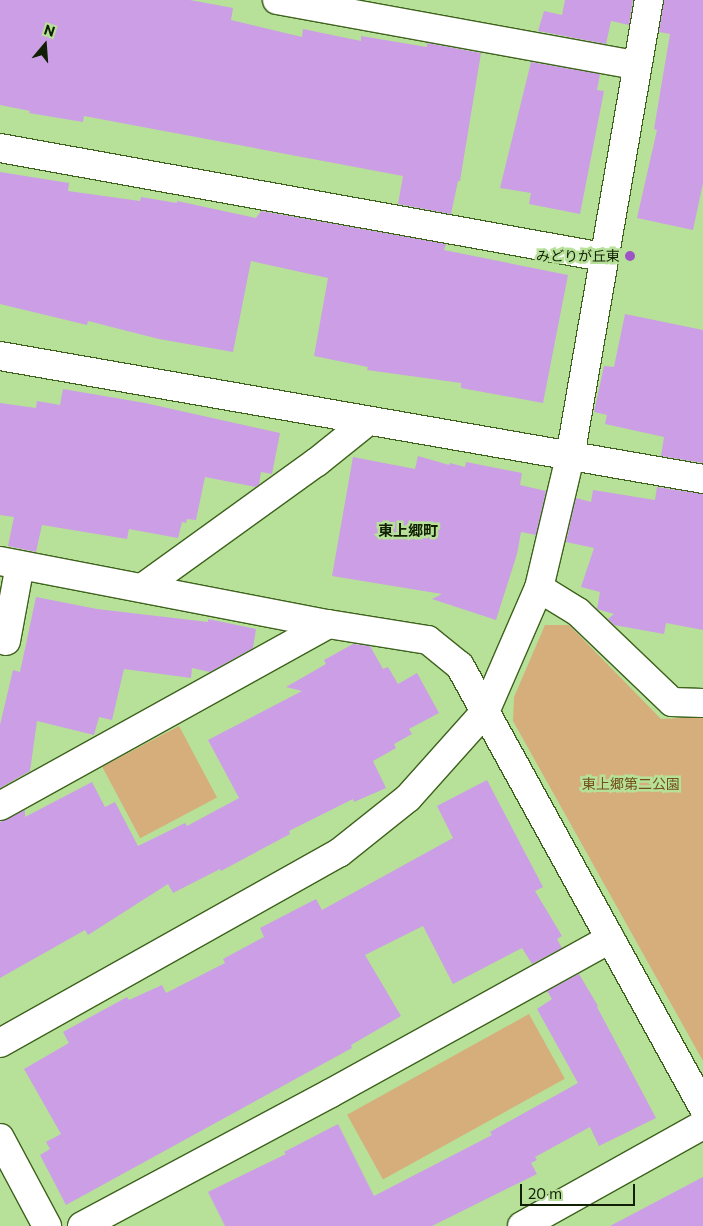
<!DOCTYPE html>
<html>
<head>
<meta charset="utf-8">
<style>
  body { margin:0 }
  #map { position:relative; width:703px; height:1226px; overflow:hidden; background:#b7e199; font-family:Commissioner,"Noto Sans JP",sans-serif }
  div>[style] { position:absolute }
  .green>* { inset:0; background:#d6ae7c; transform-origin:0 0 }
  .building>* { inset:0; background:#cb9ee5 }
  .roads { filter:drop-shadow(1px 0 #3e621d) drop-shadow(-1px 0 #3e621d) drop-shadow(0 1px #3e621d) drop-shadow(0 -1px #3e621d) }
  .street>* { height:28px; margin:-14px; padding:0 14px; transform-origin:14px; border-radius:14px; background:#fff }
  .dots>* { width:14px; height:14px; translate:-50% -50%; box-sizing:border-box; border:2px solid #b7e199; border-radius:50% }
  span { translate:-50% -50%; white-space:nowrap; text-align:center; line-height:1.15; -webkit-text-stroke:5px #b7e199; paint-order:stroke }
  .poi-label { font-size:14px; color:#112004 }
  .right { translate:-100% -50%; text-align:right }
  .park-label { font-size:14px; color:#744f19 }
  .neighbourhood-label { font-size:15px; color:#112004; font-weight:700 }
  .north { position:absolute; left:20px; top:20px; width:50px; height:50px; -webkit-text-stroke:4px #b7e199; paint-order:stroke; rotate:18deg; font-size:14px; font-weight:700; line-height:20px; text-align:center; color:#112004 }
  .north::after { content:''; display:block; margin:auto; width:18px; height:22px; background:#112004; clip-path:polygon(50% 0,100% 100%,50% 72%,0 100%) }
  .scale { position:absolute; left:520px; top:1184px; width:115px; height:22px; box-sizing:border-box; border:2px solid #112004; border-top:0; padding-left:6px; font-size:15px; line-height:18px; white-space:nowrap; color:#112004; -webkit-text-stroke:4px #b7e199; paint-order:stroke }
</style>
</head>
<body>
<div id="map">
  <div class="green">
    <i style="clip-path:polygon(545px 625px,569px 625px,661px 719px,703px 717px,703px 1061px,513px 721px,514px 697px)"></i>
    <i style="left:179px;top:726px;width:81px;height:87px;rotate:62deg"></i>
    <i style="left:529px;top:1014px;width:74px;height:208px;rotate:61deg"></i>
  </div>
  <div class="building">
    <i style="clip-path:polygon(0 0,190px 0,233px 8px,231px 20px,302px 37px,303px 29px,361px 41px,361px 36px,427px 47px,427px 43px,481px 53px,460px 181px,458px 181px,451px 214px,398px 204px,403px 176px,84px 116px,83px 122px,29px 113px,30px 111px,0 105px)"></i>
    <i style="clip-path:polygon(565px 0,633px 0,629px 25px,611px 21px,606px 44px,538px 31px,544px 11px,562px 15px)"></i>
    <i style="clip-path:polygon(664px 0,703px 0,703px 183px,693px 230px,637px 218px,657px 130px,654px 129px,670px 34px,659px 32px)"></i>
    <i style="clip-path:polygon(531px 62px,600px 74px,597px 90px,604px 91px,580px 214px,529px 204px,531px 193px,500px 188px)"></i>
    <i style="clip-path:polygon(0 172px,69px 183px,68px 191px,140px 201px,141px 197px,177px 203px,177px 201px,256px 218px,261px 211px,446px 244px,444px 250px,568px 275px,543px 403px,461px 388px,461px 383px,367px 370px,368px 367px,314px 356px,328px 278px,251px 261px,233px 352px,159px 339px,88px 321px,87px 325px,0 304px)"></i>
    <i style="clip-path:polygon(625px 314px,703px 330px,703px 463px,661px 456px,664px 437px,605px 424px,607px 415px,594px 412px,604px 366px,614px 367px)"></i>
    <i style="clip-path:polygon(63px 389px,145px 403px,280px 433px,272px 474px,261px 472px,259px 485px,256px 487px,205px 477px,196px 520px,187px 519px,186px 523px,182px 522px,178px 538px,129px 529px,127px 539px,42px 525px,36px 552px,8px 546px,14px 517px,0 515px,0 403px,36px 408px,37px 401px,60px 405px)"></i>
    <i style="clip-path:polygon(418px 456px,449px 465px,450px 463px,465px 467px,466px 462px,522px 473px,520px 485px,546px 491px,536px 535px,521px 532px,517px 554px,496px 620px,432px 599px,442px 594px,332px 576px,353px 457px,415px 469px)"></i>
    <i style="clip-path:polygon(657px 487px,703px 494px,703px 630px,666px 623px,664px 634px,614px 625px,608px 619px,614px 614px,597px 609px,600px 592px,581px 587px,594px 548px,566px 542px,576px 498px,591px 502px,593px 490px,655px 500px)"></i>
    <i style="clip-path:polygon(36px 597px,97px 609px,208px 622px,208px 619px,256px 629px,253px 648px,210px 672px,192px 668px,191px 678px,124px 669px,112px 720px,99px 717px,94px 735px,37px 721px,30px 771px,0 788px,0 725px,13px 670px,20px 672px)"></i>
    <i style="clip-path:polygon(353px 644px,370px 646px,383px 669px,388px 667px,398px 684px,417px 673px,439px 713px,409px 729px,412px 734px,394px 744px,396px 748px,373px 761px,386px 788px,354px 802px,353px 799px,289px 831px,290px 834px,221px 871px,220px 869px,173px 893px,168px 884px,88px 935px,85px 930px,0 978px,0 822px,25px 810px,25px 817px,92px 782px,105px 807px,115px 802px,138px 846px,185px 823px,187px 826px,239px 798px,208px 740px,302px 691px,286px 687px,326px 664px,324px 660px)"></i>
    <i style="clip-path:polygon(487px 780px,543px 887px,535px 891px,562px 936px,557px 939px,562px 948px,532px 964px,522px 948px,453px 984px,423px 926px,365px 955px,401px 1016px,351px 1045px,352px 1048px,66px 1205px,40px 1155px,50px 1149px,46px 1142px,61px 1134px,24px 1069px,69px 1043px,63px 1032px,127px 997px,129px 1000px,162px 985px,166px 993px,225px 963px,223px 959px,264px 937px,260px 928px,316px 899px,322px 910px,453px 838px,437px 806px)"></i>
    <i style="clip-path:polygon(579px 974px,598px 1006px,597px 1007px,656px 1118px,599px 1146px,590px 1127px,535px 1157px,537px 1160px,531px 1163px,537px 1174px,432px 1226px,225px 1226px,208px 1192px,286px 1154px,284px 1152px,338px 1124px,374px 1196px,492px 1135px,490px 1132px,578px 1083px,537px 1009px,552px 999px,547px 991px)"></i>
    <i style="clip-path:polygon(703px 1177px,703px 1226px,610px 1226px)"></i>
  </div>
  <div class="roads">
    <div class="street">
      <i style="left:277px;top:0;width:365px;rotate:10.3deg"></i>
      <i style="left:0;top:148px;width:613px;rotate:10.25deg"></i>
      <i style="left:0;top:356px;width:714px;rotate:9.92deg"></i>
      <i style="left:0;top:561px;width:334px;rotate:10.9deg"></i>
      <i style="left:328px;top:624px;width:101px;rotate:9.1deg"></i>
      <i style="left:428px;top:640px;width:41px;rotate:39.1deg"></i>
      <i style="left:460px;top:666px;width:504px;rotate:61.14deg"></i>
      <i style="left:142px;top:588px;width:216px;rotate:-35.8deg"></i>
      <i style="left:317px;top:462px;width:65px;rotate:-38.8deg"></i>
      <i style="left:539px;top:588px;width:46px;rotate:31.6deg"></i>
      <i style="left:578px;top:612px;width:130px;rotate:43.8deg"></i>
      <i style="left:672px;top:702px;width:31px;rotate:2deg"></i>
      <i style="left:6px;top:641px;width:77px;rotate:-79.6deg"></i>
      <i style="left:0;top:806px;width:375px;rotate:-29deg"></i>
      <i style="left:0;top:1043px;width:389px;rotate:-29.3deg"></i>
      <i style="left:339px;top:853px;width:88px;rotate:-38.6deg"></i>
      <i style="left:408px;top:798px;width:115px;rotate:-48.2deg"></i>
      <i style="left:485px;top:712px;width:135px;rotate:-66.5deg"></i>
      <i style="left:539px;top:588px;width:135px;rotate:-76.7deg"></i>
      <i style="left:570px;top:457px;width:464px;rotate:-80.2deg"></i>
      <i style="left:0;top:1138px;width:100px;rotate:61.9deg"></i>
      <i style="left:82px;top:1226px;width:282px;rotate:-28.1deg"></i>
      <i style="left:331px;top:1093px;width:319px;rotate:-28.9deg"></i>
      <i style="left:522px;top:1226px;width:207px;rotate:-29.2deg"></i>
    </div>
  </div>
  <div class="dots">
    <i style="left:630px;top:256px;background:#9f54c6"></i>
  </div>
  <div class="poi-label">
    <span class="right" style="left:620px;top:256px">みどりが丘東</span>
  </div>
  <div class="park-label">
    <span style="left:631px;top:784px">東上郷第二公園</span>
  </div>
  <div class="neighbourhood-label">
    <span style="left:408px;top:531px">東上郷町</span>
  </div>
  <div class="north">N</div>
  <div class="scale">20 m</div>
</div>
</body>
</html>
